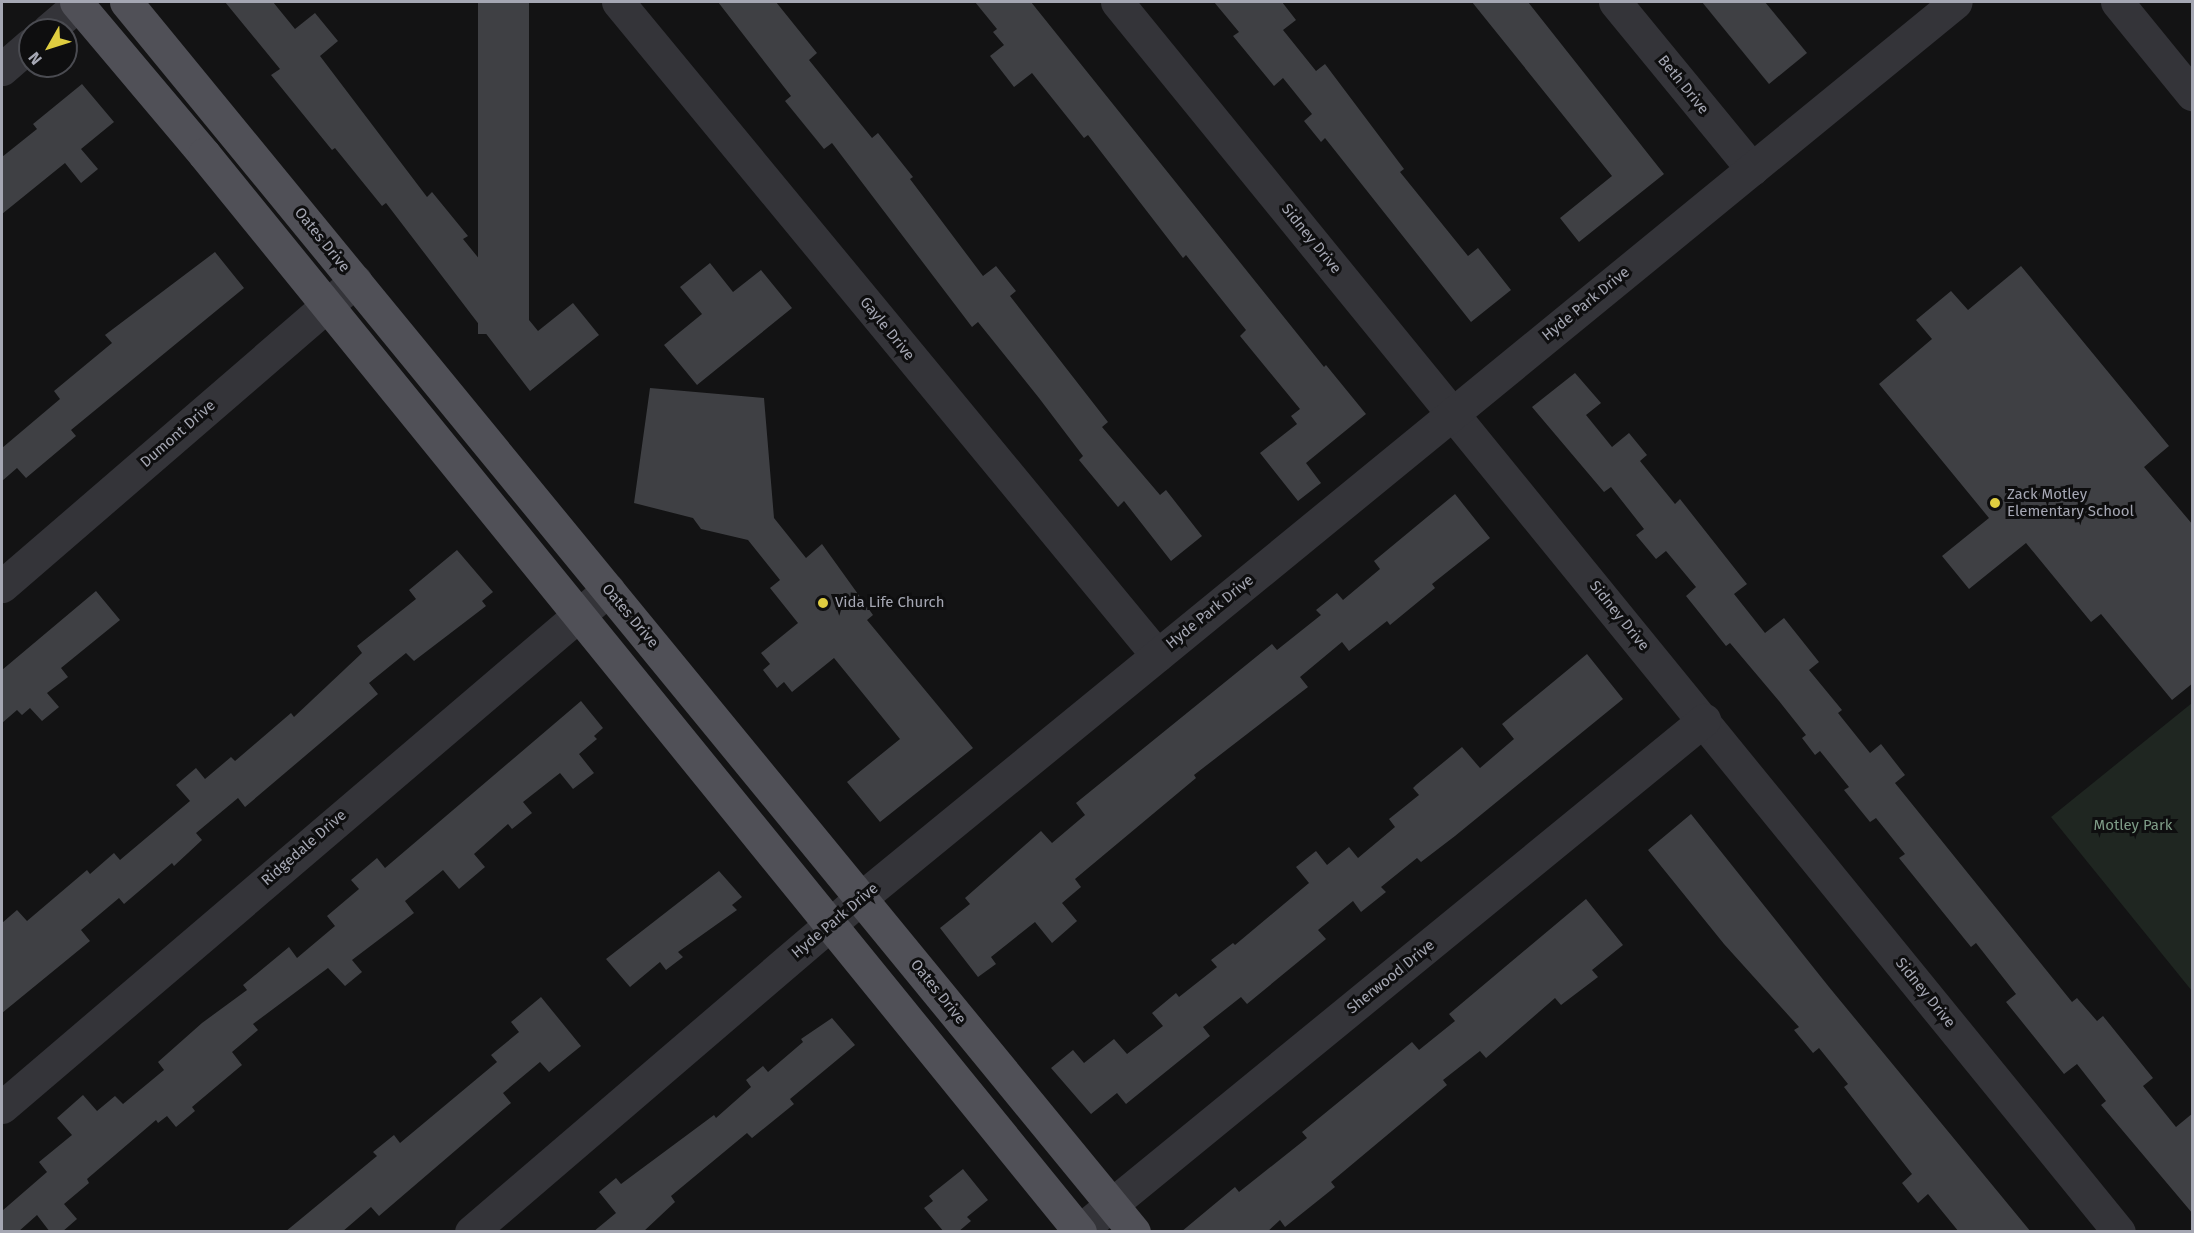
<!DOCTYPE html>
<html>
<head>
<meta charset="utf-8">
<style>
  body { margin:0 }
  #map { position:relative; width:2194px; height:1233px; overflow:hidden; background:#131314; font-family:"Fira Sans",sans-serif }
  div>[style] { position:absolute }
  .green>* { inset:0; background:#1f2621 }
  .building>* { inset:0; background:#3f4044; transform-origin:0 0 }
  .minor>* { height:33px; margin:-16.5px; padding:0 16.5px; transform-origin:16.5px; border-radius:16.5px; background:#343439 }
  .major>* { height:33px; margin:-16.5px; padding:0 16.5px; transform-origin:16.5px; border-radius:16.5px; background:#505057 }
  .dots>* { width:16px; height:16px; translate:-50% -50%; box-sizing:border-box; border:3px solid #0e0e0f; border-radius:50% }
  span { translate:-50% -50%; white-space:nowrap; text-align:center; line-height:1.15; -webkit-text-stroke:6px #0e0e0f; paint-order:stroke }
  .street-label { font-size:15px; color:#a5a7b3 }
  .poi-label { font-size:15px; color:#a5a7b3 }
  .left { translate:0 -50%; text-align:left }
  .park-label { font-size:15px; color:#7e9c87 }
  .frame { position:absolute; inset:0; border:3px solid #a5a7b3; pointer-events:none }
  .north { position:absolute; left:18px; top:18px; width:60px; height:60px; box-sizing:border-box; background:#0e0e0f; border:2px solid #4a4b51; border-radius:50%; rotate:231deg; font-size:16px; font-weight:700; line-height:24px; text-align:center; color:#a5a7b3 }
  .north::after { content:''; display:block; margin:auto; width:21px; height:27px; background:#dfcd40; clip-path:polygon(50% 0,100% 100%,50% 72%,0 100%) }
</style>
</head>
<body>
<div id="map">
  <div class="green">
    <i style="clip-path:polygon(2192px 703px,2192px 991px,2051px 817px)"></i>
  </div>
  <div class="building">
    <i style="clip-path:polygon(225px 2px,273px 2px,295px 29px,315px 13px,338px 41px,320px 56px,427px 197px,432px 192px,468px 236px,463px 239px,538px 331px,573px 303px,599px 335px,530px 391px,386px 203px,382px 206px,335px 148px,332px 150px,271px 75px,280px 69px)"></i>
    <i style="left:478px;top:2px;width:51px;height:332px"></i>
    <i style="clip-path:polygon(718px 2px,776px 2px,817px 53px,809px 60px,872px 138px,878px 133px,913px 177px,910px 179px,983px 276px,996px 266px,1016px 291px,1010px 296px,1108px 422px,1102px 427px,1160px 495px,1166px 490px,1202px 536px,1171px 561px,1124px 501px,1118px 507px,1079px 460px,1083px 456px,1039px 398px,978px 322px,972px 327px,832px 143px,824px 149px,785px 101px,791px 96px)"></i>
    <i style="clip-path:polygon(975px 2px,1031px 2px,1324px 367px,1326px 365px,1366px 414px,1306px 463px,1321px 483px,1298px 501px,1260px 453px,1297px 424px,1291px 416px,1300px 409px,1240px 336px,1246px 330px,1186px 255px,1183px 258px,1088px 135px,1084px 138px,1032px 73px,1014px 87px,990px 56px,1004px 45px,993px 32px,997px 29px)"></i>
    <i style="clip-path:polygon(1214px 2px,1282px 2px,1296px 20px,1283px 30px,1316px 71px,1325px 64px,1404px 169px,1400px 172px,1468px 256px,1478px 248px,1511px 290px,1471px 322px,1325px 138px,1321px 142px,1304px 121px,1312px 114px,1283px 78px,1274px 86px,1233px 36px,1239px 32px)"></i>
    <i style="clip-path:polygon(1472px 2px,1528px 2px,1664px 174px,1579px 242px,1560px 218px,1612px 176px)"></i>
    <i style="clip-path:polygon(1702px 2px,1765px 2px,1807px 53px,1769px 84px)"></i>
    <i style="clip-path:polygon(82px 84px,114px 122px,81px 149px,98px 169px,81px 183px,65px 163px,2px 214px,2px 157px,37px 129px,33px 124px)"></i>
    <i style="clip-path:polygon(215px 252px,244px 288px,71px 430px,76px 436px,26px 478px,17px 468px,2px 481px,2px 448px,60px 399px,54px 391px,112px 343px,105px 335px)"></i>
    <i style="clip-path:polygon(710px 263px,733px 292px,761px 270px,792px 308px,697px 385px,664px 345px,702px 314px,680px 287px)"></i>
    <i style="clip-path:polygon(2021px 266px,2169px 446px,2144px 467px,2193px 525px,2193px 683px,2172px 700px,2101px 614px,2091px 622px,2026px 543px,1969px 589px,1942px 556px,1989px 518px,1879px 384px,1932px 339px,1916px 320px,1951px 291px,1968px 310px)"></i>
    <i style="clip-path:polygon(1575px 373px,1601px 403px,1586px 415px,1612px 447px,1629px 433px,1647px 455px,1640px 461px,1675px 504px,1680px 499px,1747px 584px,1734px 594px,1765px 633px,1784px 618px,1819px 662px,1809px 670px,1842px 710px,1838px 713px,1870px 753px,1881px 744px,1905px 775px,1895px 783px,2072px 1002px,2077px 998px,2097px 1021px,2103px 1016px,2153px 1078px,2143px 1086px,2176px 1127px,2193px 1113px,2193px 1214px,2101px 1105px,2106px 1101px,2077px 1064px,2064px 1074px,2006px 1002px,2016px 994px,1976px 943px,1971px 947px,1899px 858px,1905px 854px,1876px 818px,1870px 822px,1844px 790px,1849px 787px,1820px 751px,1815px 755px,1802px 738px,1806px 735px,1779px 701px,1730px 643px,1726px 646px,1686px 596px,1696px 587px,1666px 551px,1656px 559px,1636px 535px,1644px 529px,1611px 487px,1604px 492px,1532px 407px)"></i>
    <i style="clip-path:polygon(650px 388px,764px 398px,774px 518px,806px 558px,822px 544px,873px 615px,867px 620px,973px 748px,880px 822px,847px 782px,900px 739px,834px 658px,792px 692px,784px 682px,777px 688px,763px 670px,770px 664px,761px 653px,798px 623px,770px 588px,780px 580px,748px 540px,701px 529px,693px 518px,634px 503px)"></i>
    <i style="clip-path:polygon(1455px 494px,1490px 538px,1432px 584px,1435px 588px,1390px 625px,1387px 621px,1349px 651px,1342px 642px,1300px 677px,1308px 687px,1194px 775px,1196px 778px,1075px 879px,1081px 887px,1062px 903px,1077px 921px,1052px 943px,1035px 922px,991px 957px,996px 964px,978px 977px,940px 928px,970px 904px,965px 898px,1041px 831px,1052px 843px,1085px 815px,1076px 803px,1272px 644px,1277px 650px,1321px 615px,1316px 610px,1337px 593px,1343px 600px,1380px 569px,1374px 561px)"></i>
    <i style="clip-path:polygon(457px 550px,493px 592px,482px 601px,486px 606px,414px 661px,406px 653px,369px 683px,378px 694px,245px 807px,238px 798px,196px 833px,202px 840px,174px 866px,172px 863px,124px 904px,119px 898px,81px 930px,90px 941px,2px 1013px,2px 923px,17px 910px,27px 921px,87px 870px,90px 874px,114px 853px,120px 860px,190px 801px,176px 785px,196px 768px,205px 779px,231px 757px,235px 761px,291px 713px,294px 717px,362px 653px,357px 646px,416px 599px,409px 590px)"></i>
    <i style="clip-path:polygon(96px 591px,120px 620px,61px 668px,68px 677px,47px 693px,59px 707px,42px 721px,30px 708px,22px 715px,17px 710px,2px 723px,2px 670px)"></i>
    <i style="clip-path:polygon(1587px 654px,1623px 699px,1455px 836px,1421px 862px,1417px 858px,1381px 887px,1386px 892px,1361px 912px,1353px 901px,1318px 930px,1326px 939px,1247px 1004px,1241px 997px,1203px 1027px,1210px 1036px,1126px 1104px,1117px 1093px,1091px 1114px,1051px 1068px,1073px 1050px,1084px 1063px,1114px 1039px,1127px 1054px,1163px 1026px,1152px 1013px,1176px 993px,1179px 997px,1217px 967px,1211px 960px,1233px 943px,1235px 945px,1309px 883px,1296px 867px,1316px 851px,1327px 865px,1349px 847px,1358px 858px,1395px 827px,1389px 819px,1419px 795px,1413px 788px,1416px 785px,1462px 747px,1480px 768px,1514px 739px,1502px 724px)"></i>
    <i style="clip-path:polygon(581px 701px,603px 728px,594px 736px,597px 739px,579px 754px,594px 773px,573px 789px,560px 773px,523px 802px,532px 813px,512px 829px,508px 824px,474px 854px,485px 867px,459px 889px,443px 870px,405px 901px,414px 913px,352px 960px,362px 972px,345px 986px,328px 968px,253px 1024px,258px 1030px,232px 1052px,242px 1065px,192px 1107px,195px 1111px,176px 1127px,167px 1116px,158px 1123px,156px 1120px,87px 1179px,89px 1183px,64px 1204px,77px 1219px,62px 1232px,50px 1232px,37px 1215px,18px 1232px,2px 1232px,2px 1211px,47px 1172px,39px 1162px,72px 1135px,57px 1118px,83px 1095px,97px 1111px,115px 1096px,123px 1104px,164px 1070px,158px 1062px,202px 1023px,247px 990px,243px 985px,289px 947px,297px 958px,335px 926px,327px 916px,359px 889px,351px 880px,377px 858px,385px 868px)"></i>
    <i style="clip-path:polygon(1691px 814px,1829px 987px,2031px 1232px,1959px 1232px,1928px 1194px,1918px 1203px,1902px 1183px,1912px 1174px,1844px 1087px,1848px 1084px,1819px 1048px,1813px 1053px,1794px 1030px,1799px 1027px,1724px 944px,1648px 850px)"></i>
    <i style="clip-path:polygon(719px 871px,742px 897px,732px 905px,737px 910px,678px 952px,683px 957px,666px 970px,660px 962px,630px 987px,606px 959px)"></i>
    <i style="clip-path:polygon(1586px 899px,1623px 945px,1592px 970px,1598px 977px,1561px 1005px,1555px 998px,1486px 1058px,1480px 1051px,1443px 1080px,1447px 1085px,1331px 1182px,1335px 1187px,1285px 1227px,1280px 1220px,1267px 1232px,1181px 1232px,1235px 1187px,1239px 1192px,1307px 1138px,1302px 1132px,1412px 1042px,1419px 1050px,1455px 1021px,1449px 1014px)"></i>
    <i style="clip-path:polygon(541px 997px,581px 1046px,549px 1072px,540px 1062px,503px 1093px,511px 1103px,379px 1216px,371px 1207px,342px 1232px,285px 1232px,377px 1156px,373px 1152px,394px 1135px,400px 1143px,497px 1062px,491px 1055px,519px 1032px,511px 1022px)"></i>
    <i style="clip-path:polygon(832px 1018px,855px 1045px,790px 1099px,794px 1104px,752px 1138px,747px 1133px,671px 1196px,675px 1202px,643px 1232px,593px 1232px,616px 1213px,599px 1192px,616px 1178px,621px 1184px,714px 1115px,716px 1118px,751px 1087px,746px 1080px,763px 1066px,768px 1072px,803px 1042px,801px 1039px)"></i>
    <i style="clip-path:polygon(963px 1169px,988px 1200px,967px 1217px,971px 1221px,958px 1232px,944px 1232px,924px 1208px,933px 1201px,929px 1196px)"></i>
  </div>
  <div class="minor">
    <i style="left:618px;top:2px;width:847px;rotate:50.46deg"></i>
    <i style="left:1117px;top:2px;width:1586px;rotate:50.83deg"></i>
    <i style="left:1615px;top:2px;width:216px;rotate:50.6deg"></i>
    <i style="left:2117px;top:2px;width:119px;rotate:50.8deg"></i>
    <i style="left:48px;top:30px;width:43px;rotate:-40.3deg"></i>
    <i style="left:2px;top:69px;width:37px;rotate:-41deg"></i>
    <i style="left:2px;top:586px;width:467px;rotate:-40.8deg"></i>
    <i style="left:2px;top:1107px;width:797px;rotate:-40.47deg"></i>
    <i style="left:471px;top:1232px;width:515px;rotate:-40.59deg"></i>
    <i style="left:862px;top:897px;width:1413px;rotate:-39.29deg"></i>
    <i style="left:1078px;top:1232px;width:809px;rotate:-39.28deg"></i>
  </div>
  <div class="major">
    <i style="left:76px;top:2px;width:199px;rotate:49.9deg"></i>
    <i style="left:204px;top:154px;width:1389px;rotate:50.9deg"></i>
    <i style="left:126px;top:2px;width:1590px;rotate:50.66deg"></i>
  </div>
  <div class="dots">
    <i style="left:1995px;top:503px;background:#dfcd40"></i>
    <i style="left:823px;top:603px;background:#dfcd40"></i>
  </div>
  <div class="street-label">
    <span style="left:1683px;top:85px;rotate:51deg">Beth Drive</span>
    <span style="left:1311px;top:239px;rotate:51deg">Sidney Drive</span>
    <span style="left:322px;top:240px;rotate:51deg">Oates Drive</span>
    <span style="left:1586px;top:304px;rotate:-39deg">Hyde Park Drive</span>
    <span style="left:887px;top:329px;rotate:51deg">Gayle Drive</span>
    <span style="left:178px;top:434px;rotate:-41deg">Dumont Drive</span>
    <span style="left:1210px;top:612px;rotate:-39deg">Hyde Park Drive</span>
    <span style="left:630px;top:616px;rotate:50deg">Oates Drive</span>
    <span style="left:1619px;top:616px;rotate:51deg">Sidney Drive</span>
    <span style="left:304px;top:848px;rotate:-41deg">Ridgedale Drive</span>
    <span style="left:835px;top:921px;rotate:-40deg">Hyde Park Drive</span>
    <span style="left:1391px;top:977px;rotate:-39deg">Sherwood Drive</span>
    <span style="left:938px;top:992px;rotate:51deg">Oates Drive</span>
    <span style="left:1925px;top:993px;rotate:51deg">Sidney Drive</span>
  </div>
  <div class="poi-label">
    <span class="left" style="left:2007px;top:503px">Zack Motley<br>Elementary School</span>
    <span class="left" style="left:835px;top:603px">Vida Life Church</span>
  </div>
  <div class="park-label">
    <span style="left:2133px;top:826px">Motley Park</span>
  </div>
  <div class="frame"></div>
  <div class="north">N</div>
</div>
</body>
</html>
